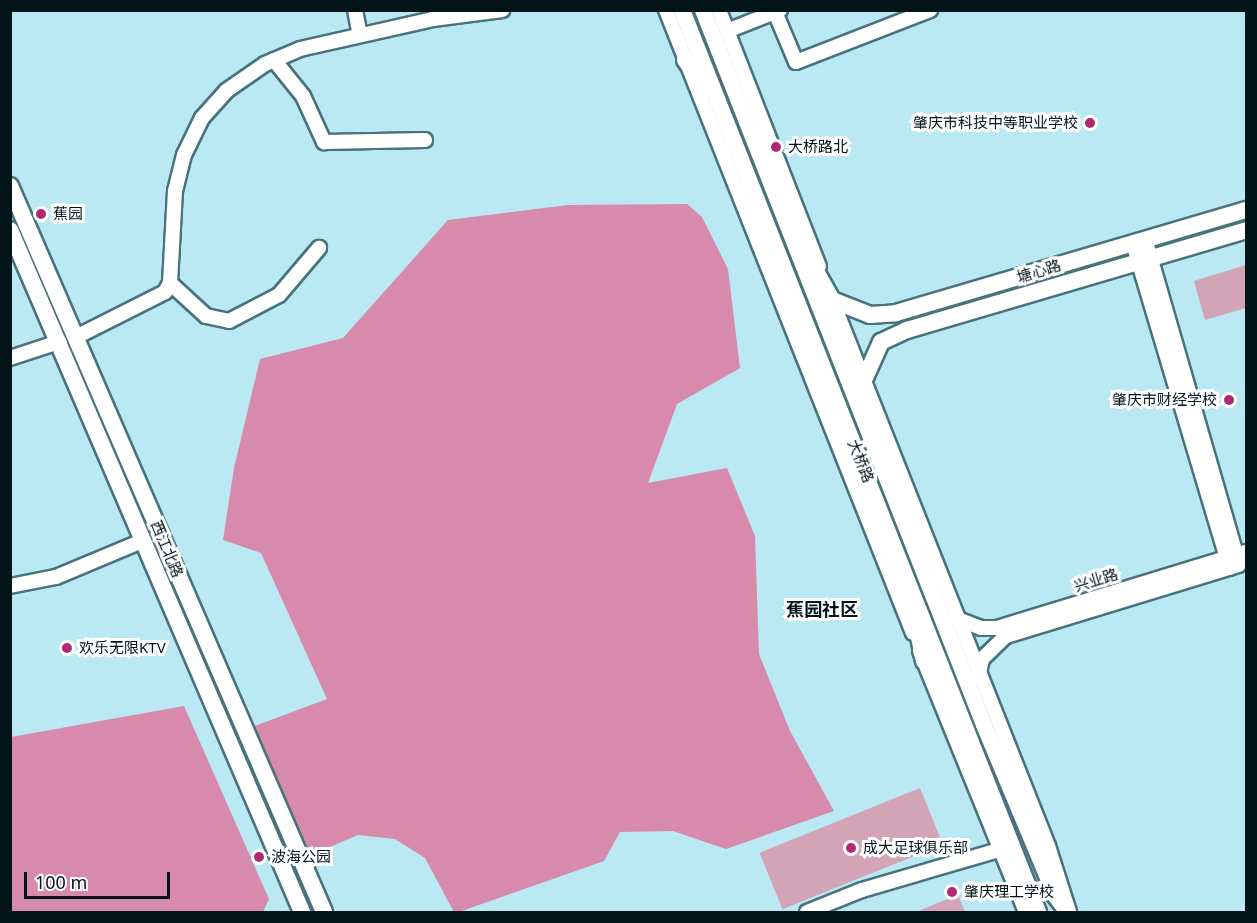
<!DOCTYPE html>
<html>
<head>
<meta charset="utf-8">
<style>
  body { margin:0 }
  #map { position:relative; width:1257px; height:923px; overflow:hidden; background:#bae8f3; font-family:"Noto Sans","Noto Sans SC",sans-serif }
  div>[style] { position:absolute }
  .green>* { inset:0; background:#d3a3b6; transform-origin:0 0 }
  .forest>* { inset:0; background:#d78aab }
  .roads { filter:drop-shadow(2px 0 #48737d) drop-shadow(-2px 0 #48737d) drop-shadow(0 2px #48737d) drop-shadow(0 -2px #48737d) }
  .minor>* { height:14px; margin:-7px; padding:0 7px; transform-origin:7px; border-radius:7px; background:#fff }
  .major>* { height:16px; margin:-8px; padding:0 8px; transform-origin:8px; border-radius:8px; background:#fff }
  .dots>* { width:16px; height:16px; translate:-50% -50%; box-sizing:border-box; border:3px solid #fff; border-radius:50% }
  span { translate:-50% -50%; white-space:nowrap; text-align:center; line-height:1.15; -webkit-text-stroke:6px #fff; paint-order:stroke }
  .poi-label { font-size:15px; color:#041519 }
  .right { translate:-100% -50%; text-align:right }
  .left { translate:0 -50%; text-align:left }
  .street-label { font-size:15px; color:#041519 }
  .quarter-label { font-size:18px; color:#041519; font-weight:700 }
  .frame { position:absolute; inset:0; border:12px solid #041519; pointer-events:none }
  .scale { position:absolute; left:24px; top:872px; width:146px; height:27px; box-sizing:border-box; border:3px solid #041519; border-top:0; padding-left:8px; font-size:18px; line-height:21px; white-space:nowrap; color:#041519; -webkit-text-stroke:4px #fff; paint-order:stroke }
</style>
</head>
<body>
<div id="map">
  <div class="green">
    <i style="clip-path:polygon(1246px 265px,1246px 308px,1205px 320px,1194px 281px)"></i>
    <i style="left:920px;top:788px;width:61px;height:173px;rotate:68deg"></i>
    <i style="clip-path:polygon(958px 895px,965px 912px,916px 912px,957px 895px)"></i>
  </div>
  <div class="forest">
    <i style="clip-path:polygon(687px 204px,702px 217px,728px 269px,740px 368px,677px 404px,648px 483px,727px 468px,755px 536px,759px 654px,790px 731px,834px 811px,726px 849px,673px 831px,620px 832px,604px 861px,459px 912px,454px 912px,425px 858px,395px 839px,358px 835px,304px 858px,249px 728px,327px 699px,261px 553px,223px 540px,234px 468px,260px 359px,343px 338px,448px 220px,568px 205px)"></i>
    <i style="clip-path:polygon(184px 706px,269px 899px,263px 912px,11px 912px,11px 737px)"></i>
  </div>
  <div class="roads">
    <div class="minor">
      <i style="left:355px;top:10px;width:25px;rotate:79deg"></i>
      <i style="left:666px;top:10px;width:670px;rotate:68.37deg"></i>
      <i style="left:719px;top:10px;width:275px;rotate:68.7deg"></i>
      <i style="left:775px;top:12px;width:54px;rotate:67.2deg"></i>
      <i style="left:796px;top:62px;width:144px;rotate:-21.2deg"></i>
      <i style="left:727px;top:31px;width:57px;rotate:-21.6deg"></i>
      <i style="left:274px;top:60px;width:46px;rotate:51.1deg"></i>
      <i style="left:303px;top:96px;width:51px;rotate:65.5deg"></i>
      <i style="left:324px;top:142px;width:101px;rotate:-1.1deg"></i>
      <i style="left:1145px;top:239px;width:339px;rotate:73.9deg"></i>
      <i style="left:1133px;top:243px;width:339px;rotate:73.4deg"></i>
      <i style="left:170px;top:283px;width:49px;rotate:42.5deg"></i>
      <i style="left:206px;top:316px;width:24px;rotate:12deg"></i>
      <i style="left:229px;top:321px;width:56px;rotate:-27.5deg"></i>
      <i style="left:279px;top:295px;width:62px;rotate:-49.6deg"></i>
      <i style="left:830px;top:295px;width:593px;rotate:68.41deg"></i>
      <i style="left:1048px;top:846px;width:69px;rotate:72.3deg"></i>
      <i style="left:76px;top:337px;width:100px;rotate:-26.8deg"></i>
      <i style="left:165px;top:292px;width:10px;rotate:-61deg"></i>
      <i style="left:170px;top:283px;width:92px;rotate:-86.9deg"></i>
      <i style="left:175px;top:191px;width:37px;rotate:-76deg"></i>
      <i style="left:184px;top:155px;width:41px;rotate:-64.1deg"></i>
      <i style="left:202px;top:118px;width:36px;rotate:-48deg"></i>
      <i style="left:226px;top:91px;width:47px;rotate:-34.7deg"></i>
      <i style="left:265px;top:64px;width:38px;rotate:-23deg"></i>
      <i style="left:300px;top:49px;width:136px;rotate:-12.7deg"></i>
      <i style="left:433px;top:19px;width:70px;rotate:-7.4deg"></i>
      <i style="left:10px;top:358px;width:52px;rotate:-18.1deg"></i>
      <i style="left:10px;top:586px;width:47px;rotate:-11.1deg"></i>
      <i style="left:56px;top:577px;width:93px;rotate:-22.7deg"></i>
      <i style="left:955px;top:618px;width:28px;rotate:21deg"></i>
      <i style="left:981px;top:628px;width:16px"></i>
      <i style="left:997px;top:628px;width:260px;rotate:-17deg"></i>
      <i style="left:920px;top:651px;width:282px;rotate:67.9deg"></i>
      <i style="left:978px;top:677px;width:18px;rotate:-77deg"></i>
      <i style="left:982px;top:659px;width:33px;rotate:-44deg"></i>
      <i style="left:1006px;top:636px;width:243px;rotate:-17deg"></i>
      <i style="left:807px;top:912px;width:59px;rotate:-21.8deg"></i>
      <i style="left:862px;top:890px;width:146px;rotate:-16.3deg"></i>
    </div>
    <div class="major">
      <i style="left:682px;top:10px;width:970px;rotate:68.46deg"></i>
      <i style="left:703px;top:10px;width:768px;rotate:68.54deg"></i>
      <i style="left:984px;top:725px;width:184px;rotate:67.3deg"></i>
      <i style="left:1055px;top:895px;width:21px;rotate:53deg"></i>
      <i style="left:685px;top:60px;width:36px;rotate:54deg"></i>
      <i style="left:10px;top:186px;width:791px;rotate:66.61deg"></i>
      <i style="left:10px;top:230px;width:742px;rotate:66.82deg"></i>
      <i style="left:808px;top:257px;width:49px;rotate:60.8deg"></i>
      <i style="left:832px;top:300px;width:41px;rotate:21.5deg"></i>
      <i style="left:870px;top:315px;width:26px;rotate:-4deg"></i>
      <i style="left:896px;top:313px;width:365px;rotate:-16.4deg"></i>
      <i style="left:864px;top:380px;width:42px;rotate:-65.9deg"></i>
      <i style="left:881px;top:342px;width:29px;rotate:-25deg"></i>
      <i style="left:907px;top:330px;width:353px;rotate:-16.4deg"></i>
      <i style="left:886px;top:442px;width:31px;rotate:79deg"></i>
      <i style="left:915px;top:618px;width:44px;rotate:78.2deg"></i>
    </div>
  </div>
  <div class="dots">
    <i style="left:1090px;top:123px;background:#af2a72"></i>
    <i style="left:776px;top:147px;background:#af2a72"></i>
    <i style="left:41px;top:214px;background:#af2a72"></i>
    <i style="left:1229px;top:400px;background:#af2a72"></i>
    <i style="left:67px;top:648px;background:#af2a72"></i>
    <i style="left:851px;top:848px;background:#af2a72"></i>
    <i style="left:259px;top:857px;background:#af2a72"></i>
    <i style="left:952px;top:892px;background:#af2a72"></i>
  </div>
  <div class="poi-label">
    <span class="right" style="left:1078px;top:123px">肇庆市科技中等职业学校</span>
    <span class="left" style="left:788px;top:147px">大桥路北</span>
    <span class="left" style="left:53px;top:214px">蕉园</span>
    <span class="right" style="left:1217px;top:400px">肇庆市财经学校</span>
    <span class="left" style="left:79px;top:648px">欢乐无限KTV</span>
    <span class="left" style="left:863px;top:848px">成大足球俱乐部</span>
    <span class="left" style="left:271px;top:857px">波海公园</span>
    <span class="left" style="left:964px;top:892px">肇庆理工学校</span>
  </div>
  <div class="street-label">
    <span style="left:1039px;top:271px;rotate:-17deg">塘心路</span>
    <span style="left:861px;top:461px;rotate:68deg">大桥路</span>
    <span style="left:167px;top:549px;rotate:67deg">西江北路</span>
    <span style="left:1096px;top:580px;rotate:-17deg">兴业路</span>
  </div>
  <div class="quarter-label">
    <span style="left:822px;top:609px">蕉园社区</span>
  </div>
  <div class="frame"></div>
  <div class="scale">100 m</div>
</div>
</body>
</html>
